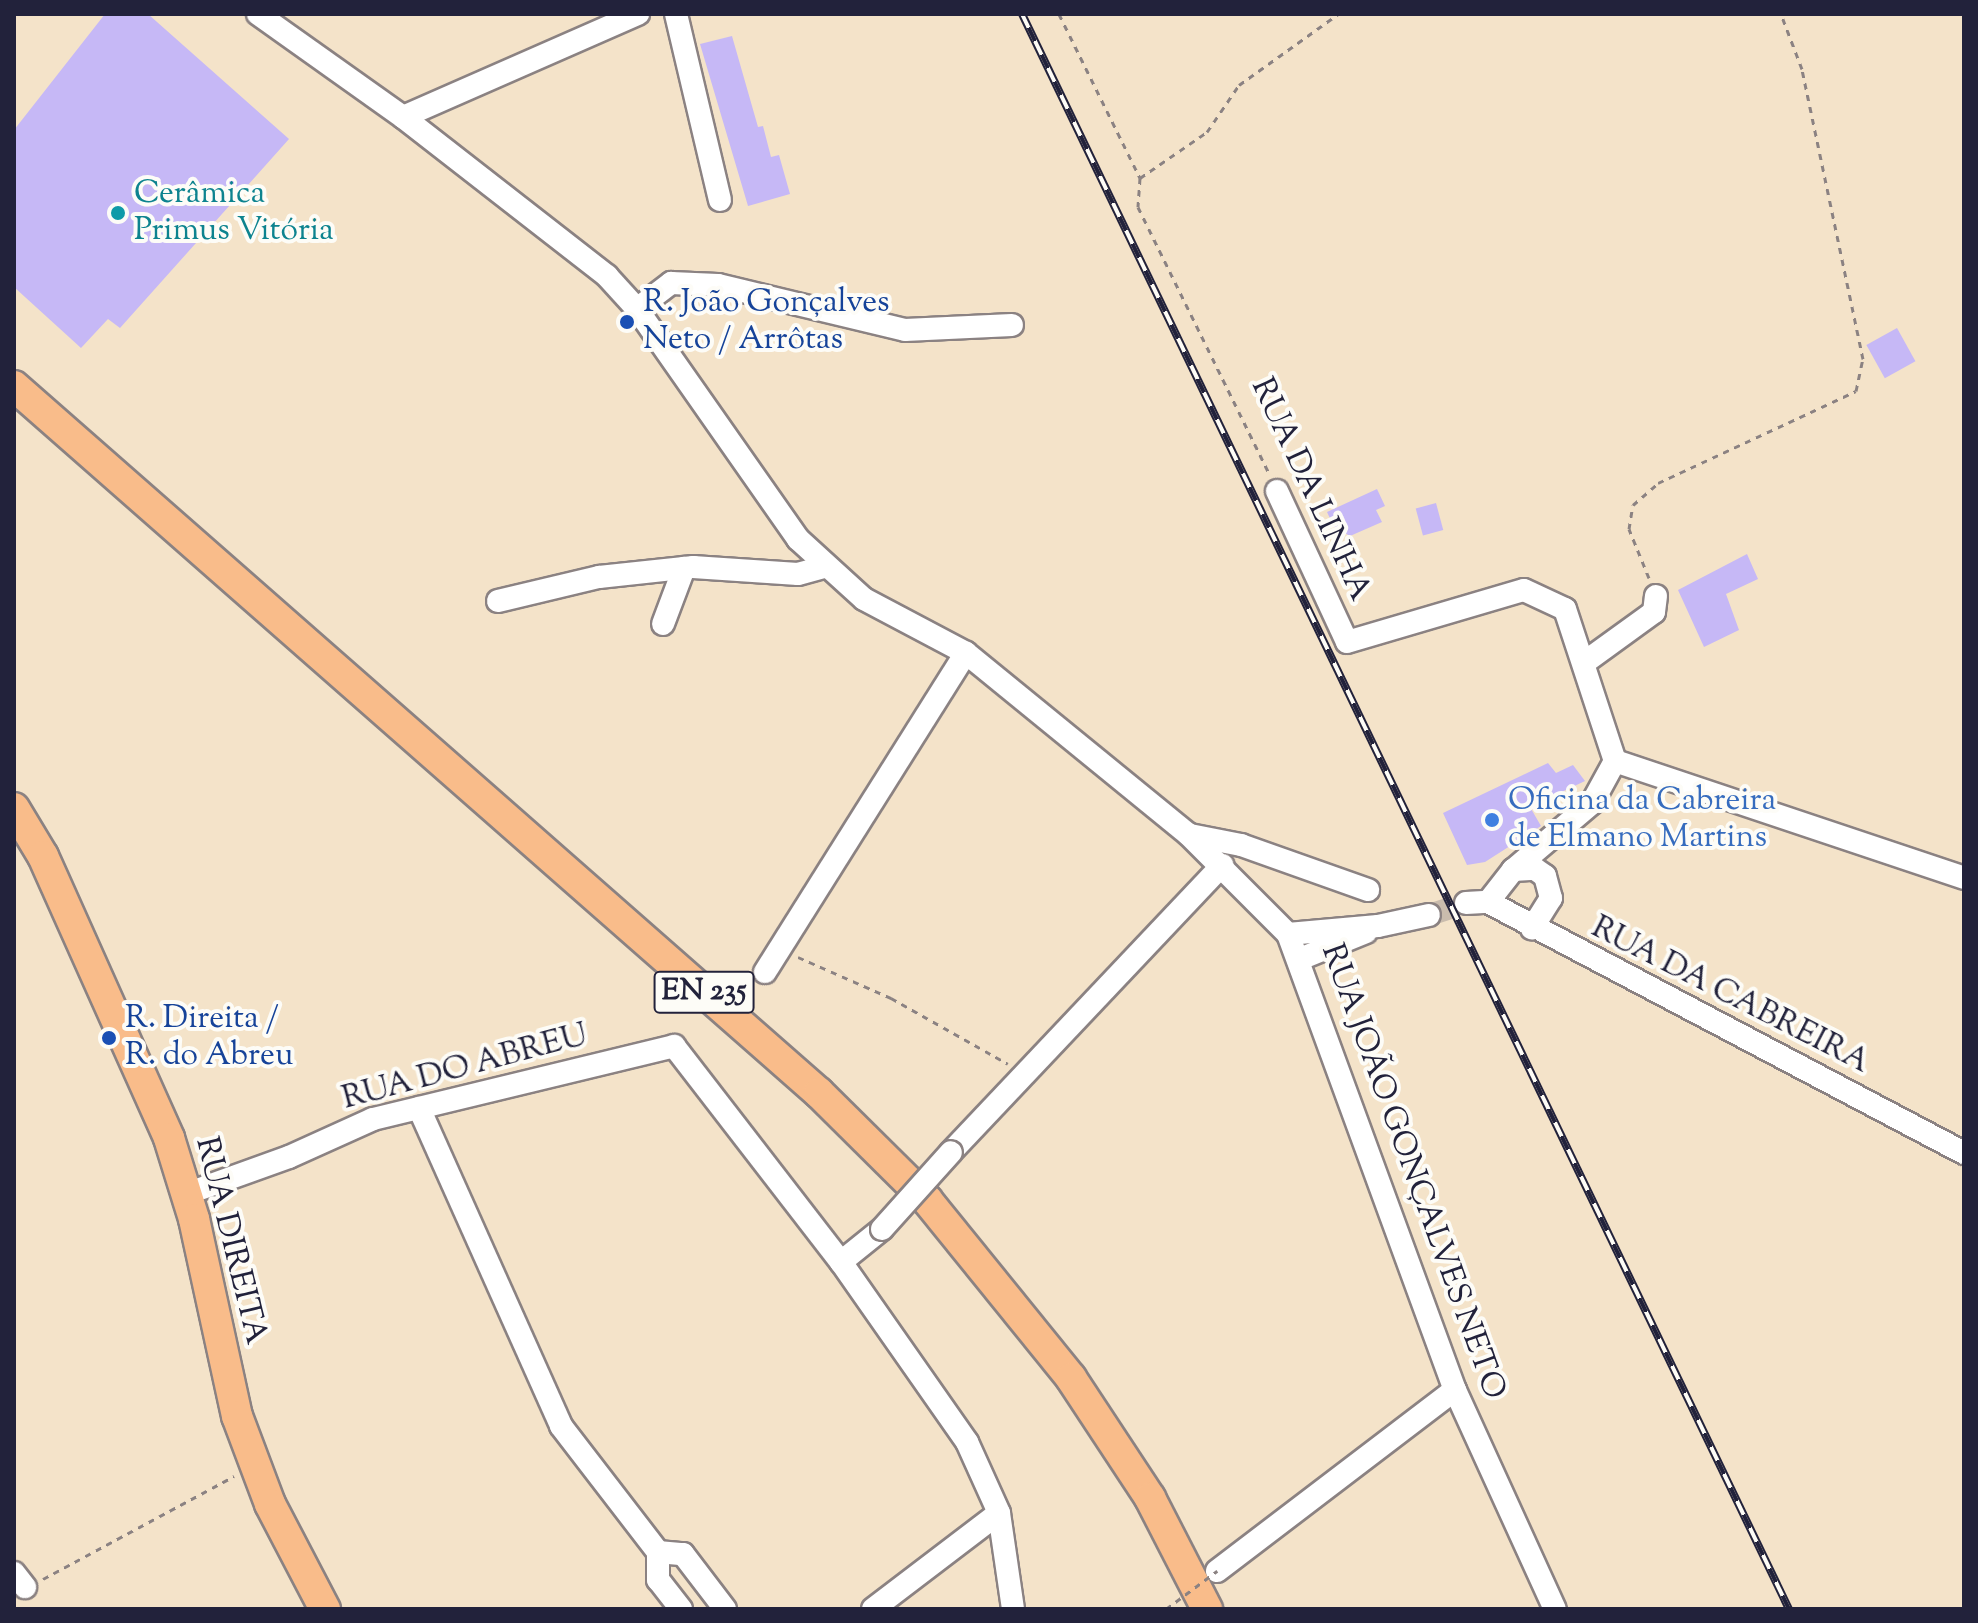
<!DOCTYPE html>
<html>
<head>
<meta charset="utf-8">
<style>
  body { margin:0 }
  #map { position:relative; width:1978px; height:1623px; overflow:hidden; background:#f4e3c9; font-family:"Sorts Mill Goudy",serif }
  div>[style] { position:absolute }
  .building>* { inset:0; background:#c6b8f6; transform-origin:0 0 }
  .minor-tunnel>* { height:22px; margin-top:-11px; transform-origin:0; background:repeating-linear-gradient(90deg,#cabcad 0 22px,transparent 0 33px) }
  .path>* { height:3px; margin-top:-1.5px; transform-origin:0; background:repeating-linear-gradient(90deg,#8b8282 0 6px,transparent 0 12px) }
  .roads { filter:drop-shadow(2px 0 #8b8282) drop-shadow(-2px 0 #8b8282) drop-shadow(0 2px #8b8282) drop-shadow(0 -2px #8b8282) }
  .minor>* { height:22px; margin:-11px; padding:0 11px; transform-origin:11px; border-radius:11px; background:#fff }
  .major>* { height:30px; margin:-15px; padding:0 15px; transform-origin:15px; border-radius:15px; background:#f9bc8a }
  .rail>* { height:8px; margin-top:-4px; transform-origin:0; background:repeating-linear-gradient(90deg,#fdfcf7 0 15px,#22223b 0 30px); box-sizing:border-box; border-block:2px solid #22223b }
  .path-bridge>* { height:3px; margin-top:-1.5px; transform-origin:0; background:repeating-linear-gradient(90deg,#8b8282 0 6px,transparent 0 12px) }
  .bridges { filter:drop-shadow(2px 0 #8b8282) drop-shadow(-2px 0 #8b8282) drop-shadow(0 2px #8b8282) drop-shadow(0 -2px #8b8282) }
  .minor-bridge>* { height:22px; margin:-11px; padding:0 11px; transform-origin:11px; border-radius:11px; background:#fff }
  .dots>* { width:22px; height:22px; translate:-50% -50%; box-sizing:border-box; border:4px solid #fdfcf7; border-radius:50% }
  span { translate:-50% -50%; white-space:nowrap; text-align:center; line-height:1.15; -webkit-text-stroke:8px #fdfcf7; paint-order:stroke }
  .shield-label span { padding:2px 6px; background:#fdfcf7; border:2px solid; border-radius:6px; -webkit-text-stroke-width:0 }
  .shield-label { font-size:30px; color:#22223b; font-weight:700 }
  .culture-label { font-size:32px; color:#0d838f }
  .left { translate:0 -50%; text-align:left }
  .transit-label { font-size:32px; color:#164399 }
  .street-label { font-size:32px; color:#22223b }
  .shop-label { font-size:32px; color:#366cbe }
  .frame { position:absolute; inset:0; border:16px solid #22223b; pointer-events:none }
</style>
</head>
<body>
<div id="map">
  <div class="building">
    <i style="clip-path:polygon(105px 14px,148px 14px,289px 139px,120px 328px,108px 319px,81px 348px,14px 287px,14px 130px)"></i>
    <i style="clip-path:polygon(732px 36px,758px 127px,763px 126px,771px 157px,779px 155px,790px 194px,748px 206px,700px 44px)"></i>
    <i style="left:1897px;top:328px;width:38px;height:35px;rotate:61deg"></i>
    <i style="clip-path:polygon(1377px 489px,1385px 506px,1376px 510px,1382px 522px,1350px 536px,1334px 527px,1327px 512px)"></i>
    <i style="left:1436px;top:503px;width:28px;height:21px;rotate:75deg"></i>
    <i style="clip-path:polygon(1747px 554px,1758px 579px,1726px 594px,1739px 630px,1704px 647px,1678px 590px)"></i>
    <i style="clip-path:polygon(1548px 763px,1556px 773px,1573px 765px,1585px 781px,1530px 807px,1541px 826px,1485px 862px,1467px 865px,1443px 813px)"></i>
  </div>
  <div class="minor-tunnel">
    <i style="left:1429px;top:915px;width:39px;rotate:-18deg"></i>
  </div>
  <div class="path">
    <i style="left:1059px;top:14px;width:183px;rotate:63.7deg"></i>
    <i style="left:1140px;top:178px;width:29px;rotate:94deg"></i>
    <i style="left:1138px;top:207px;width:297px;rotate:63.8deg"></i>
    <i style="left:1140px;top:178px;width:81px;rotate:-34.5deg"></i>
    <i style="left:1207px;top:132px;width:57px;rotate:-55.8deg"></i>
    <i style="left:1239px;top:85px;width:122px;rotate:-35.6deg"></i>
    <i style="left:1649px;top:578px;width:53px;rotate:-112.2deg"></i>
    <i style="left:1629px;top:529px;width:24px;rotate:-81deg"></i>
    <i style="left:1633px;top:505px;width:33px;rotate:-41deg"></i>
    <i style="left:1658px;top:483px;width:218px;rotate:-24.9deg"></i>
    <i style="left:1856px;top:391px;width:33px;rotate:-78deg"></i>
    <i style="left:1863px;top:359px;width:296px;rotate:-101.9deg"></i>
    <i style="left:1802px;top:69px;width:59px;rotate:-110.9deg"></i>
    <i style="left:798px;top:957px;width:102px;rotate:23.8deg"></i>
    <i style="left:891px;top:998px;width:134px;rotate:29.4deg"></i>
    <i style="left:43px;top:1579px;width:217px;rotate:-28.3deg"></i>
  </div>
  <div class="roads">
    <div class="minor">
      <i style="left:258px;top:14px;width:178px;rotate:35.4deg"></i>
      <i style="left:403px;top:117px;width:259px;rotate:37.9deg"></i>
      <i style="left:607px;top:276px;width:45px;rotate:47.7deg"></i>
      <i style="left:637px;top:309px;width:281px;rotate:55deg"></i>
      <i style="left:798px;top:539px;width:89px;rotate:42.3deg"></i>
      <i style="left:864px;top:599px;width:115px;rotate:27.9deg"></i>
      <i style="left:966px;top:653px;width:286px;rotate:39.2deg"></i>
      <i style="left:1188px;top:834px;width:141px;rotate:45deg"></i>
      <i style="left:1288px;top:934px;width:486px;rotate:69.9deg"></i>
      <i style="left:1455px;top:1390px;width:241px;rotate:65.5deg"></i>
      <i style="left:676px;top:14px;width:191px;rotate:76.7deg"></i>
      <i style="left:403px;top:117px;width:257px;rotate:-23.7deg"></i>
      <i style="left:637px;top:309px;width:43px;rotate:-37.4deg"></i>
      <i style="left:671px;top:283px;width:47px;rotate:2.4deg"></i>
      <i style="left:718px;top:285px;width:192px;rotate:13.5deg"></i>
      <i style="left:905px;top:330px;width:107px;rotate:-2.7deg"></i>
      <i style="left:1277px;top:491px;width:166px;rotate:65.1deg"></i>
      <i style="left:1347px;top:642px;width:184px;rotate:-16.4deg"></i>
      <i style="left:1524px;top:590px;width:45px;rotate:24.9deg"></i>
      <i style="left:1565px;top:609px;width:160px;rotate:71.8deg"></i>
      <i style="left:1615px;top:761px;width:48px;rotate:118.7deg"></i>
      <i style="left:1592px;top:803px;width:104px;rotate:139.7deg"></i>
      <i style="left:498px;top:601px;width:104px;rotate:-13.4deg"></i>
      <i style="left:599px;top:577px;width:95px;rotate:-6.1deg"></i>
      <i style="left:693px;top:567px;width:105px;rotate:3.8deg"></i>
      <i style="left:798px;top:574px;width:30px;rotate:-15deg"></i>
      <i style="left:663px;top:624px;width:60px;rotate:-69.4deg"></i>
      <i style="left:1585px;top:662px;width:85px;rotate:-35.9deg"></i>
      <i style="left:1654px;top:612px;width:16px;rotate:-83deg"></i>
      <i style="left:1615px;top:761px;width:368px;rotate:18.5deg"></i>
      <i style="left:1190px;top:835px;width:52px;rotate:11.1deg"></i>
      <i style="left:1241px;top:845px;width:135px;rotate:19.5deg"></i>
      <i style="left:1488px;top:902px;width:41px;rotate:-52deg"></i>
      <i style="left:1513px;top:870px;width:22px;rotate:-3deg"></i>
      <i style="left:1535px;top:869px;width:12px;rotate:35deg"></i>
      <i style="left:1545px;top:876px;width:23px;rotate:75deg"></i>
      <i style="left:1551px;top:898px;width:36px;rotate:122deg"></i>
      <i style="left:1466px;top:903px;width:22px;rotate:-3deg"></i>
      <i style="left:1488px;top:902px;width:538px;rotate:27.8deg"></i>
      <i style="left:1288px;top:934px;width:90px;rotate:-5.1deg"></i>
      <i style="left:1378px;top:926px;width:52px;rotate:-12.2deg"></i>
      <i style="left:1300px;top:959px;width:71px;rotate:-22.2deg"></i>
      <i style="left:765px;top:972px;width:377px;rotate:-57.8deg"></i>
      <i style="left:419px;top:1108px;width:348px;rotate:65.9deg"></i>
      <i style="left:561px;top:1426px;width:159px;rotate:52.4deg"></i>
      <i style="left:951px;top:1152px;width:395px;rotate:-46.6deg"></i>
      <i style="left:186px;top:1194px;width:109px;rotate:-19.8deg"></i>
      <i style="left:289px;top:1157px;width:92px;rotate:-24.3deg"></i>
      <i style="left:373px;top:1119px;width:310px;rotate:-13.6deg"></i>
      <i style="left:674px;top:1046px;width:273px;rotate:52.3deg"></i>
      <i style="left:841px;top:1262px;width:220px;rotate:55deg"></i>
      <i style="left:967px;top:1442px;width:78px;rotate:65.7deg"></i>
      <i style="left:999px;top:1513px;width:97px;rotate:81.7deg"></i>
      <i style="left:841px;top:1262px;width:53px;rotate:-38.8deg"></i>
      <i style="left:1217px;top:1571px;width:299px;rotate:-37.3deg"></i>
      <i style="left:14px;top:1573px;width:18px;rotate:52deg"></i>
      <i style="left:681px;top:1609px;width:37px;rotate:-128deg"></i>
      <i style="left:658px;top:1580px;width:28px;rotate:-90deg"></i>
      <i style="left:658px;top:1552px;width:25px;rotate:5deg"></i>
      <i style="left:683px;top:1554px;width:69px;rotate:52.6deg"></i>
      <i style="left:873px;top:1609px;width:158px;rotate:-37.3deg"></i>
    </div>
    <div class="major">
      <i style="left:14px;top:386px;width:1071px;rotate:41.29deg"></i>
      <i style="left:819px;top:1093px;width:152px;rotate:44.7deg"></i>
      <i style="left:927px;top:1200px;width:229px;rotate:51deg"></i>
      <i style="left:1071px;top:1378px;width:144px;rotate:56.6deg"></i>
      <i style="left:1150px;top:1498px;width:125px;rotate:62.8deg"></i>
      <i style="left:14px;top:808px;width:56px;rotate:58.9deg"></i>
      <i style="left:43px;top:856px;width:309px;rotate:65.9deg"></i>
      <i style="left:169px;top:1138px;width:85px;rotate:72.8deg"></i>
      <i style="left:194px;top:1219px;width:202px;rotate:77.7deg"></i>
      <i style="left:237px;top:1416px;width:94px;rotate:69.4deg"></i>
      <i style="left:270px;top:1504px;width:119px;rotate:62.4deg"></i>
    </div>
  </div>
  <div class="rail">
    <i style="left:1022px;top:14px;width:1770px;rotate:64.32deg"></i>
  </div>
  <div class="path-bridge">
    <i style="left:1166px;top:1609px;width:64px;rotate:-36.7deg"></i>
  </div>
  <div class="bridges">
    <div class="minor-bridge">
      <i style="left:882px;top:1229px;width:103px;rotate:-48.1deg"></i>
    </div>
  </div>
  <div class="dots">
    <i style="left:118px;top:213px;background:#0f9aa8"></i>
    <i style="left:627px;top:322px;background:#1a4fb4"></i>
    <i style="left:1492px;top:820px;background:#3f7fe0"></i>
    <i style="left:109px;top:1038px;background:#1a4fb4"></i>
  </div>
  <div class="shield-label">
    <span style="left:704px;top:992px">EN 235</span>
  </div>
  <div class="culture-label">
    <span class="left" style="left:134px;top:213px">Cerâmica<br>Primus Vitória</span>
  </div>
  <div class="transit-label">
    <span class="left" style="left:643px;top:322px">R. João Gonçalves<br>Neto / Arrôtas</span>
    <span class="left" style="left:125px;top:1038px">R. Direita /<br>R. do Abreu</span>
  </div>
  <div class="street-label">
    <span style="left:1310px;top:490px;rotate:65deg">RUA DA LINHA</span>
    <span style="left:1730px;top:996px;rotate:27deg">RUA DA CABREIRA</span>
    <span style="left:465px;top:1068px;rotate:-15deg">RUA DO ABREU</span>
    <span style="left:1412px;top:1172px;rotate:70deg">RUA JOÃO GONÇALVES NETO</span>
    <span style="left:230px;top:1241px;rotate:76deg">RUA DIREITA</span>
  </div>
  <div class="shop-label">
    <span class="left" style="left:1508px;top:820px">Oficina da Cabreira<br>de Elmano Martins</span>
  </div>
  <div class="frame"></div>
</div>
</body>
</html>
